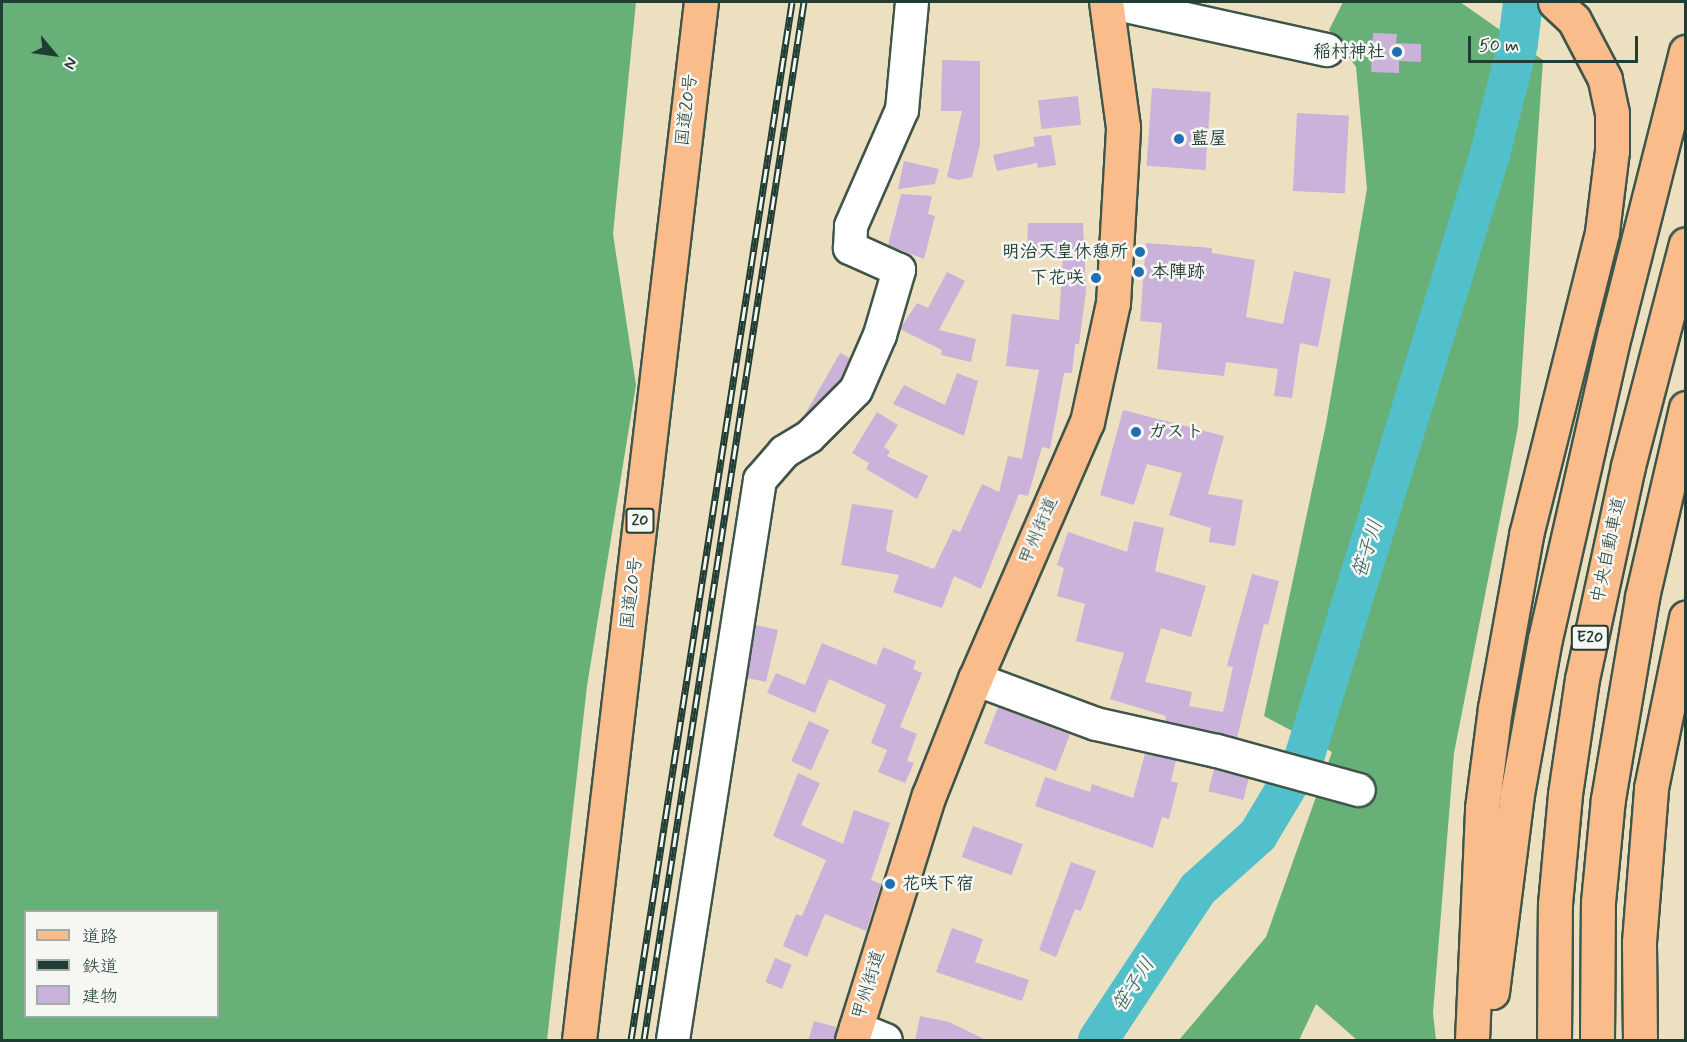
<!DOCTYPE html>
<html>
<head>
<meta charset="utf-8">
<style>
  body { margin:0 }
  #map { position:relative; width:1687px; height:1042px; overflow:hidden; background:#ece0c1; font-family:Mynerve,"Klee One",sans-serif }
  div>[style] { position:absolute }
  .forest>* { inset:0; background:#67b179 }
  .river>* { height:40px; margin:-20px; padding:0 20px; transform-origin:20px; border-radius:20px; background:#52c0ca }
  .building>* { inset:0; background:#cab2db; transform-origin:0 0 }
  .roads { filter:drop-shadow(2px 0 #3e5549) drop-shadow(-2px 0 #3e5549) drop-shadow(0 2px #3e5549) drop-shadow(0 -2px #3e5549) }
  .minor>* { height:32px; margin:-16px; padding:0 16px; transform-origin:16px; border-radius:16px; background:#fff }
  .major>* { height:33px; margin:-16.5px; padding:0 16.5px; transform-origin:16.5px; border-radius:16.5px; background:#f9bc8a }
  .highway>* { height:33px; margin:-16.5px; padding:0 16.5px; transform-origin:16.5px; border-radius:16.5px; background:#f9bc8a }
  .rail>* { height:7px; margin-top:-3.5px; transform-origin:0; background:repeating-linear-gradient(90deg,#f6f6f2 0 14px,#1f3d34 0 28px); box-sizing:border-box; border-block:2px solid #1f3d34 }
  .dots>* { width:16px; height:16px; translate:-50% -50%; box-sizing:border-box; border:3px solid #f6f6f2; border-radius:50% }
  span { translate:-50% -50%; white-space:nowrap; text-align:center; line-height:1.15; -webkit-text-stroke:5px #f6f6f2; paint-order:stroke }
  .shield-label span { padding:2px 4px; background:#f6f6f2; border:2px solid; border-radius:4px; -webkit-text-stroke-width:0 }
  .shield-label { font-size:16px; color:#1f3d34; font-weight:700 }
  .poi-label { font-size:18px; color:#1f3d34; font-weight:700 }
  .right { translate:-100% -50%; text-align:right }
  .left { translate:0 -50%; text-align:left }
  .street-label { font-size:18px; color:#1f3d34 }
  .water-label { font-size:20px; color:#2c5e5a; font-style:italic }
  .frame { position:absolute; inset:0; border:3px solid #1f3d34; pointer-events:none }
  .legend { position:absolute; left:24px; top:910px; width:195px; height:108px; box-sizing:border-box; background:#f6f6f2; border:2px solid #a0aca6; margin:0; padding:8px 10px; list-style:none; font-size:18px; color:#1f3d34 }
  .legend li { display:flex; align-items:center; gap:12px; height:30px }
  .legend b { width:30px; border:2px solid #a0aca6 }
  .north { position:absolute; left:24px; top:24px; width:60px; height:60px; -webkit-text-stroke:4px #f6f6f2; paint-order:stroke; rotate:119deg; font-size:16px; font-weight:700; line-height:24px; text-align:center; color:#1f3d34 }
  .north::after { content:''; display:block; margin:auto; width:21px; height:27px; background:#1f3d34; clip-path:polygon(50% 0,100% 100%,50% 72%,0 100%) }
  .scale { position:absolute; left:1468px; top:36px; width:170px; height:27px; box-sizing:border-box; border:3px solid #1f3d34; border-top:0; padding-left:8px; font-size:18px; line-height:21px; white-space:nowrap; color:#1f3d34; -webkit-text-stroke:4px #f6f6f2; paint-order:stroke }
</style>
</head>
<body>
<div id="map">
  <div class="forest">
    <i style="clip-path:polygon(evenodd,2px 2px,636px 2px,613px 234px,636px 385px,587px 686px,547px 1040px,2px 1040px,2px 2px,26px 912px,218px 912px,218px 1016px,26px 1016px,26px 912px)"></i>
    <i style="clip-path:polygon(1343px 2px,1460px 2px,1543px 60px,1518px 427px,1454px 753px,1433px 1013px,1436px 1040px,1357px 1040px,1316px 1004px,1299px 1040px,1179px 1040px,1266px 937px,1332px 752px,1264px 716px,1326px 424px,1367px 189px,1356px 67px,1329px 30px)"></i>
  </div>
  <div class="river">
    <i style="left:1098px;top:1040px;width:181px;rotate:-56.5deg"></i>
    <i style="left:1198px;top:889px;width:81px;rotate:-42deg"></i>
    <i style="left:1258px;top:835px;width:90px;rotate:-59.1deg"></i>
    <i style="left:1304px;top:758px;width:632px;rotate:-72.88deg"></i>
    <i style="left:1490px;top:154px;width:114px;rotate:-75.8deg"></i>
    <i style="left:1518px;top:43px;width:41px;rotate:-83deg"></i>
  </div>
  <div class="building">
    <i style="clip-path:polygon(1373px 33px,1397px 34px,1396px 43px,1421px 44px,1421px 62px,1399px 61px,1399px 73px,1371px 72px)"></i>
    <i style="clip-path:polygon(942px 60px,980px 61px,980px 145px,972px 177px,958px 180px,947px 177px,962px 111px,941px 111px)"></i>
    <i style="left:1152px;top:88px;width:59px;height:78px;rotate:4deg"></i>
    <i style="left:1078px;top:96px;width:29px;height:40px;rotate:84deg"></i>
    <i style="left:1297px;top:113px;width:52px;height:78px;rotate:3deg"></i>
    <i style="clip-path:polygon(1051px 135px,1056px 165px,1038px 168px,1037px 163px,997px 171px,993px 155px,1035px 146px,1033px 137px)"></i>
    <i style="clip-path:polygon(904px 161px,939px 169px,935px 184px,898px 189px)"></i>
    <i style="clip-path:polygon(901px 194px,932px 196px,928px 214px,935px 216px,924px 259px,888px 245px)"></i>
    <i style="clip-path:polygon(1028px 223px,1083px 223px,1086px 291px,1079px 344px,1075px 344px,1072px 373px,1064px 373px,1050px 449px,1042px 447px,1028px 496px,1019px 494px,981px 589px,954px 576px,942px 608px,893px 592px,899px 575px,841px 565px,852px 504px,893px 510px,886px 551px,934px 569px,953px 529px,960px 532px,982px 484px,999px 492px,1008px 456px,1022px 459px,1039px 370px,1006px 366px,1012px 314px,1059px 320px,1063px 255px,1027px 254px)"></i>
    <i style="clip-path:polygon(1146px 243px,1212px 248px,1212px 253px,1255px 260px,1246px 317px,1283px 324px,1294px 271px,1331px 279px,1318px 347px,1300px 343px,1292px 398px,1274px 396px,1278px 369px,1226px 362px,1224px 376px,1157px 369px,1162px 323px,1140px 321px)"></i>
    <i style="clip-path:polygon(947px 272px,965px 281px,939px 330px,976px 339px,971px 362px,941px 355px,942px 350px,900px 329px,917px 303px,928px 308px)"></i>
    <i style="clip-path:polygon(840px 353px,850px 358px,841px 380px,804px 416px)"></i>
    <i style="clip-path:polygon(957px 373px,978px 381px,964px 436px,893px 404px,904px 385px,945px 405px)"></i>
    <i style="clip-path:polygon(1123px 410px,1224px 436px,1208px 494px,1243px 500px,1235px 546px,1209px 542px,1211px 528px,1169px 515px,1182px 473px,1147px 464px,1134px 505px,1100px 495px)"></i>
    <i style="clip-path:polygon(877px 412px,898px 425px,884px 447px,890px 451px,887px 456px,928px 476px,917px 499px,866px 469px,869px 463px,852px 453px)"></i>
    <i style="clip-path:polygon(1134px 521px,1164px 528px,1155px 571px,1206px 586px,1191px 637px,1161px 628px,1145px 682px,1192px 692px,1189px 706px,1223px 712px,1233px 667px,1227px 666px,1252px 574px,1279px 581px,1268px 625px,1264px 624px,1237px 738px,1165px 721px,1166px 716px,1110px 699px,1124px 653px,1076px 641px,1085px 604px,1057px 596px,1064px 568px,1057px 565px,1068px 532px,1127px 552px)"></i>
    <i style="clip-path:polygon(756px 625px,778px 630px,766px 682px,747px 678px)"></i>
    <i style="clip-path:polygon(822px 643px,876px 665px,883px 647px,916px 661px,913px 669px,922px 673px,900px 727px,917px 734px,907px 761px,914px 763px,905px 783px,878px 772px,887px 750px,871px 743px,886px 705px,829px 679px,815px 713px,767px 693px,776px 673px,805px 685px)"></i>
    <i style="left:998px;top:707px;width:77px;height:39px;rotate:21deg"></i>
    <i style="left:809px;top:721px;width:22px;height:44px;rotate:24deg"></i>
    <i style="clip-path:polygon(1145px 754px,1176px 760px,1171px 781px,1178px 783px,1169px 819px,1162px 817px,1153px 848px,1035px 806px,1045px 777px,1090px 792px,1092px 784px,1133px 798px)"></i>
    <i style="left:1214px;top:769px;width:36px;height:23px;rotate:14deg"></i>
    <i style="clip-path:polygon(798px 773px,820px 783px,801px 825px,843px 844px,854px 810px,890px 823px,871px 880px,881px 884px,866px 931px,825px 914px,807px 957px,783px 946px,796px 914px,802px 916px,826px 860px,773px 836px)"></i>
    <i style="left:973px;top:826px;width:53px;height:33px;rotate:20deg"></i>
    <i style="clip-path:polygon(1071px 862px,1096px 871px,1081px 911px,1075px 909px,1056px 957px,1039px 950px)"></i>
    <i style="clip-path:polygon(952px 928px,983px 939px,975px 962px,1029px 980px,1022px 1001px,936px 972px)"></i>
    <i style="left:775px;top:958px;width:18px;height:26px;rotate:22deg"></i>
    <i style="clip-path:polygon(920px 1016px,949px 1022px,988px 1041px,915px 1041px)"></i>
    <i style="clip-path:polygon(814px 1021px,836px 1027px,834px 1041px,808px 1041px)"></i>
  </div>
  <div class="roads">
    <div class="minor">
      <i style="left:1107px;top:6px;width:15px;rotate:-4deg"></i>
      <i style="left:1122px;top:5px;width:210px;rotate:12.4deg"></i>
      <i style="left:975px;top:679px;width:129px;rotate:20.4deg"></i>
      <i style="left:1096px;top:724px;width:124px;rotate:12.6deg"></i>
      <i style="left:1217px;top:751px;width:147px;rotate:15.4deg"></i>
      <i style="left:856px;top:1028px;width:32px;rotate:22deg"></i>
      <i style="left:673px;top:1040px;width:567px;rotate:-81.17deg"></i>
      <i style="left:760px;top:480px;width:37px;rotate:-49deg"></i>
      <i style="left:784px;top:452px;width:29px;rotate:-31deg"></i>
      <i style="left:809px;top:437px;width:66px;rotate:-45deg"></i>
      <i style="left:856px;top:390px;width:60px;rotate:-66.4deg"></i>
      <i style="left:880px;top:335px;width:68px;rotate:-73.7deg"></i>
      <i style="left:899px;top:270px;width:54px;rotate:-155.8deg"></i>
      <i style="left:850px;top:248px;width:22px;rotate:-87deg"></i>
      <i style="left:851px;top:226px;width:127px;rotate:-66.3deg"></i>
      <i style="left:902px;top:110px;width:108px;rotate:-84.7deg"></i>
    </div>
    <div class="major">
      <i style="left:852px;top:1040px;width:257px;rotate:-72.6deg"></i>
      <i style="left:929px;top:795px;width:125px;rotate:-68.4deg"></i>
      <i style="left:975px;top:679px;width:280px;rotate:-66.5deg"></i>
      <i style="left:1087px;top:422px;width:122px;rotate:-77.7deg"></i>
      <i style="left:1113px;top:303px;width:176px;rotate:-86.7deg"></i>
      <i style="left:1123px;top:127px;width:126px;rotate:-97.7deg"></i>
    </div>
    <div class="highway">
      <i style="left:1492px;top:992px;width:200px;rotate:-82.8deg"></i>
      <i style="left:1517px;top:794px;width:158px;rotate:-79.8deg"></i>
      <i style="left:1545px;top:639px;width:315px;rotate:-77.2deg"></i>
      <i style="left:1615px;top:332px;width:289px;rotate:-75.8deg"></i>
      <i style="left:579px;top:1040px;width:1045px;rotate:-83.3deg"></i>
      <i style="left:1472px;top:1040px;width:232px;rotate:-87.5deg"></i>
      <i style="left:1482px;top:808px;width:101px;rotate:-82.6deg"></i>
      <i style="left:1495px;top:708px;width:176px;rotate:-79.8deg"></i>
      <i style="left:1526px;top:535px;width:312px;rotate:-75.9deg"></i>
      <i style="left:1602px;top:232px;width:82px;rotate:-83deg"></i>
      <i style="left:1612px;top:151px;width:38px;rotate:-90deg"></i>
      <i style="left:1612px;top:113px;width:35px;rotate:-102deg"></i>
      <i style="left:1605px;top:79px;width:67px;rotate:-117.7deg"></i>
      <i style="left:1574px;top:20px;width:26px;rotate:-137deg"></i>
      <i style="left:1554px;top:1040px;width:136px;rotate:-89.6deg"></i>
      <i style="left:1555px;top:904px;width:110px;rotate:-84.8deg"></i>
      <i style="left:1565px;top:794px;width:116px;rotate:-81.6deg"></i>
      <i style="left:1582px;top:679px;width:218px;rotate:-77.8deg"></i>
      <i style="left:1628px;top:466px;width:229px;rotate:-75.4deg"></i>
      <i style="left:1597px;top:1040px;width:138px;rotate:-89.6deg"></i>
      <i style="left:1598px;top:902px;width:103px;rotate:-84.5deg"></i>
      <i style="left:1608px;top:799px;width:205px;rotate:-80.4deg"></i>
      <i style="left:1642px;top:597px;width:194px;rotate:-76.9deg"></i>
      <i style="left:1640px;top:1040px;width:98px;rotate:-90.6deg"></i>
      <i style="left:1639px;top:942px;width:154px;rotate:-85.5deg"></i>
      <i style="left:1651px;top:788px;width:174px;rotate:-78.4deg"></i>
    </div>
  </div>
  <div class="rail">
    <i style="left:631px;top:1040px;width:1050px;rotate:-81.18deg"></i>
    <i style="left:644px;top:1040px;width:1050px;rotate:-81.24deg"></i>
  </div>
  <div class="dots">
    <i style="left:1397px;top:52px;background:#1f6fb2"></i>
    <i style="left:1179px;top:139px;background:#1f6fb2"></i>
    <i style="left:1140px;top:252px;background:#1f6fb2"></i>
    <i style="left:1139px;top:272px;background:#1f6fb2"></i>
    <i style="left:1096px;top:278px;background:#1f6fb2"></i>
    <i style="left:1136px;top:432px;background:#1f6fb2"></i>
    <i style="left:890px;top:884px;background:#1f6fb2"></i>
  </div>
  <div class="shield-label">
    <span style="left:640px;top:521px">20</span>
    <span style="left:1590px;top:638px">E20</span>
  </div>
  <div class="poi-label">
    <span class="right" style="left:1385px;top:52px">稲村神社</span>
    <span class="left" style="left:1191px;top:139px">藍屋</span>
    <span class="right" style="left:1128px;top:252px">明治天皇休憩所</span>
    <span class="left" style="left:1151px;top:272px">本陣跡</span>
    <span class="right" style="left:1084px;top:278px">下花咲</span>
    <span class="left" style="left:1148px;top:432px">ガスト</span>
    <span class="left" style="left:902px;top:884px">花咲下宿</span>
  </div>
  <div class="street-label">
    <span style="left:687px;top:110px;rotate:-83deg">国道20号</span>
    <span style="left:1039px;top:531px;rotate:-67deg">甲州街道</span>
    <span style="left:1609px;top:550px;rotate:-78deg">中央自動車道</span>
    <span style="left:632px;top:593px;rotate:-83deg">国道20号</span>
    <span style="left:869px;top:985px;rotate:-73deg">甲州街道</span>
  </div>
  <div class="water-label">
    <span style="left:1368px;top:549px;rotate:-73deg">笹子川</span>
    <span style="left:1134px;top:985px;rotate:-57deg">笹子川</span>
  </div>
  <div class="frame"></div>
  <ul class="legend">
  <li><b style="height:8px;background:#f9bc8a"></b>道路</li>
  <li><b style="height:8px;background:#1f3d34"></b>鉄道</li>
  <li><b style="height:16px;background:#cab2db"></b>建物</li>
  </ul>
  <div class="north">N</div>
  <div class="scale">50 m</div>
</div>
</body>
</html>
